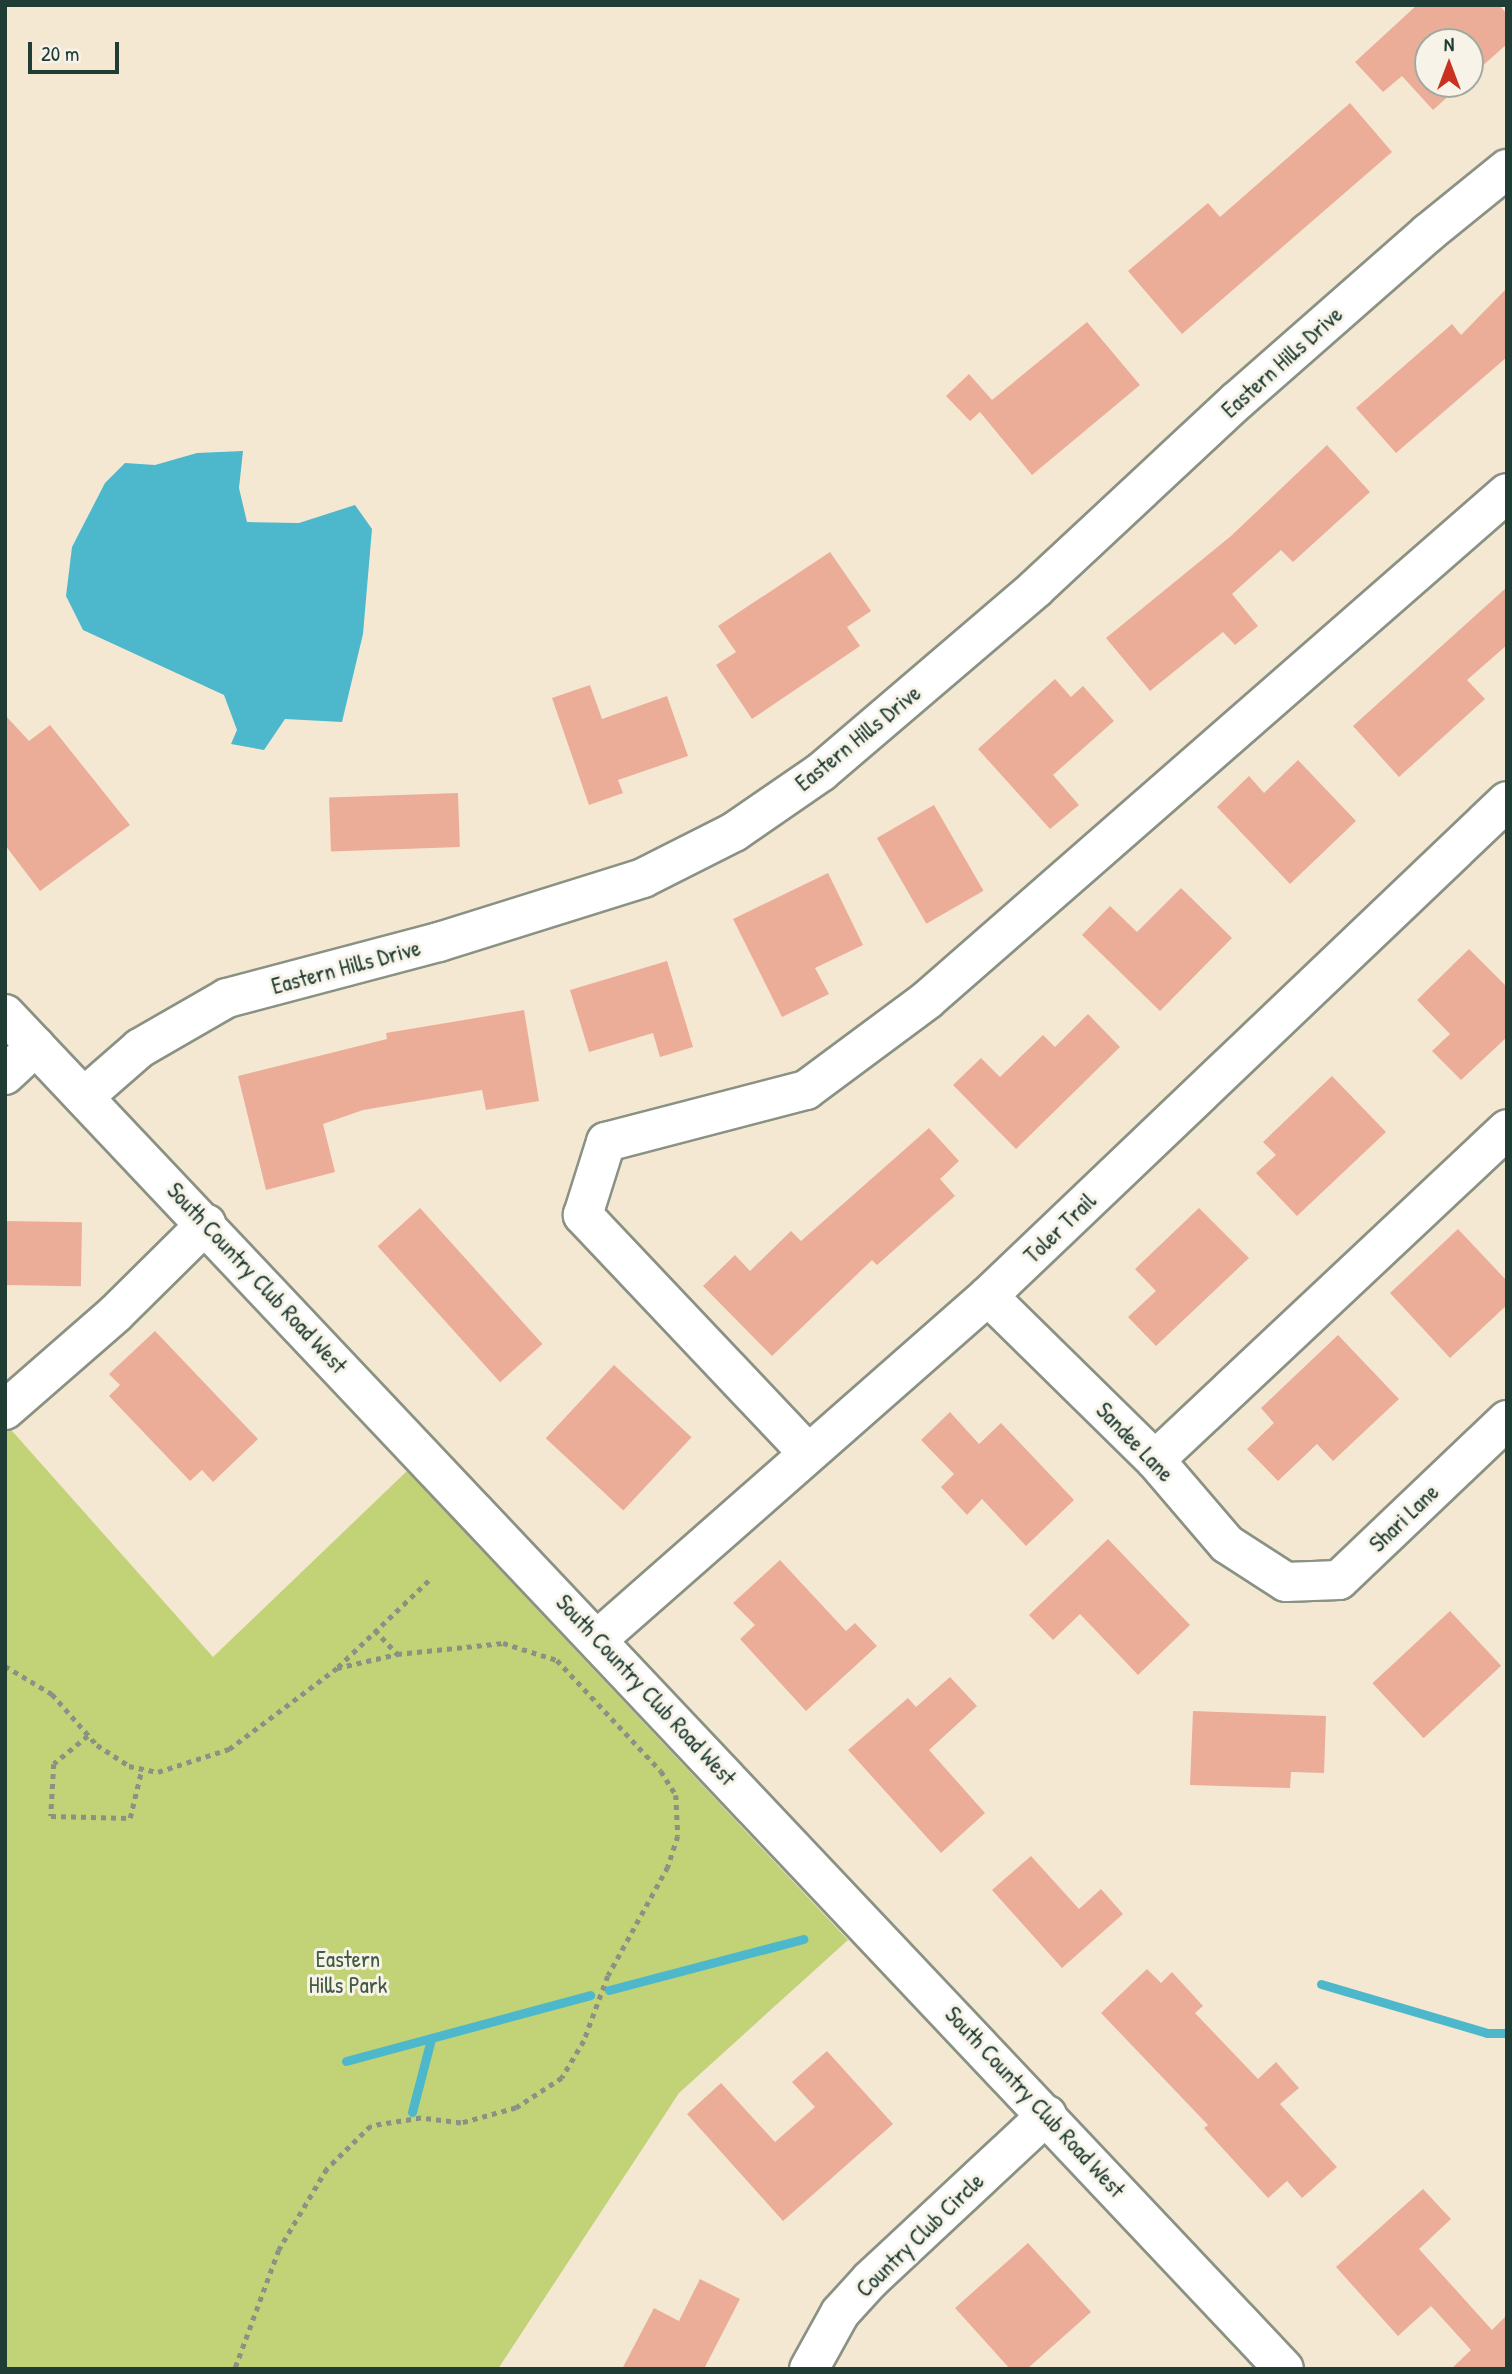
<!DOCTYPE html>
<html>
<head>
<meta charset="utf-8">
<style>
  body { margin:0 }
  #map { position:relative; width:1512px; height:2374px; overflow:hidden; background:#f5e8d3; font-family:"Patrick Hand",sans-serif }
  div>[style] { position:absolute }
  .green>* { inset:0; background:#c1d376 }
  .water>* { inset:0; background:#4db7cb }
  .stream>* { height:9px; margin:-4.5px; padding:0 4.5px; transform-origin:4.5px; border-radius:4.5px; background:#4db7cb }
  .building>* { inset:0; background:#ebad98; transform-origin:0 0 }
  .path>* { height:4.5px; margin-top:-2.25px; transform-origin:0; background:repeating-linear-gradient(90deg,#8a9284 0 5px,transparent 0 10px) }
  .roads { filter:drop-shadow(2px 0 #8a9284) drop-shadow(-2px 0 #8a9284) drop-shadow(0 2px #8a9284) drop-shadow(0 -2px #8a9284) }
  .minor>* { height:38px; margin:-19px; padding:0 19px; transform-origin:19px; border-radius:19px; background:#fff }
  span { translate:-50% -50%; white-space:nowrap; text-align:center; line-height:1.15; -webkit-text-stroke:6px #f7f3e8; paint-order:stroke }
  .street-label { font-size:23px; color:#1f3d34 }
  .park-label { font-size:23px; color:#3f5b41 }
  .frame { position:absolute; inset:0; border:7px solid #1f3d34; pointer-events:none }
  .north { position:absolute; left:1414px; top:28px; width:70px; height:70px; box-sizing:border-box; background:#f7f3e8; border:2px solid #a1aaa0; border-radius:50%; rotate:0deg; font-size:19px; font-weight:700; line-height:28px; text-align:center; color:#1f3d34 }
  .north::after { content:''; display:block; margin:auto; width:24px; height:32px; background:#c8321e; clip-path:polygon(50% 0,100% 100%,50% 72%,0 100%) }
  .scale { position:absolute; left:28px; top:42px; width:91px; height:32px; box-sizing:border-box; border:4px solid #1f3d34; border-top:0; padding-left:9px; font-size:21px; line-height:24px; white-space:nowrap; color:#1f3d34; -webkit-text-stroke:5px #f7f3e8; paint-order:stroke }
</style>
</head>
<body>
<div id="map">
  <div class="green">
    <i style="clip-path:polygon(5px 1423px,213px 1657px,407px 1471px,848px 1940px,679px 2093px,498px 2369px,5px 2369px)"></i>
  </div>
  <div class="water">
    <i style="clip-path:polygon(243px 451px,239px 488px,247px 522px,299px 523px,355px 505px,372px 529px,363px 634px,342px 722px,285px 719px,264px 750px,231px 744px,237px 730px,224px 695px,83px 630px,66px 596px,72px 547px,105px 483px,125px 463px,155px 465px,197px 453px)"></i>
  </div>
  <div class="stream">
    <i style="left:1321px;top:1984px;width:173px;rotate:16.4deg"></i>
    <i style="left:1487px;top:2033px;width:20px"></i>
    <i style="left:609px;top:1990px;width:201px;rotate:-14.7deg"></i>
    <i style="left:346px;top:2061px;width:253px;rotate:-15.1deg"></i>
    <i style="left:412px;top:2112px;width:75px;rotate:-75.4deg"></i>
  </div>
  <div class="building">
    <i style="clip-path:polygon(1417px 5px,1499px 5px,1507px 14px,1507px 44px,1470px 77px,1470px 42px,1428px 42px,1428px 84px,1462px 84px,1433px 110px,1402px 76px,1383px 92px,1355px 62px)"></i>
    <i style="clip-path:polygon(1350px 103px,1392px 152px,1182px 334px,1128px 271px,1208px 203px,1220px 217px)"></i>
    <i style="clip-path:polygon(1507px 288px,1507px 357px,1396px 453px,1356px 408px,1452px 324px,1461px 335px)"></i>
    <i style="clip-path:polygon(1087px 322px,1140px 385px,1032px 475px,980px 412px,970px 421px,946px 396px,969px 374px,992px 400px)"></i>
    <i style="clip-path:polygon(1327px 445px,1370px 492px,1293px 562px,1281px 550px,1232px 594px,1258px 626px,1235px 645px,1223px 632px,1150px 691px,1106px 638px,1231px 536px)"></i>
    <i style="clip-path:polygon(830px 552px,871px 611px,847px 627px,860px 646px,752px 719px,716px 665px,736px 652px,718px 626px)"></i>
    <i style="clip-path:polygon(1507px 587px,1507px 645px,1467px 680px,1485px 699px,1399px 777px,1353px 726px)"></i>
    <i style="clip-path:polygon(1055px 679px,1071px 697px,1083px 686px,1114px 721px,1053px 775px,1079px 805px,1050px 829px,978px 749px)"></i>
    <i style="clip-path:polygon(590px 685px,602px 719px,667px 696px,688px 756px,618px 780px,623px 793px,589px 805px,552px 698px)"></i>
    <i style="clip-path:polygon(5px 715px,29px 741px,50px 725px,130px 825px,40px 891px,5px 845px)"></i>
    <i style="clip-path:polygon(1298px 760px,1356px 821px,1290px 884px,1217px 807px,1249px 776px,1264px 793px)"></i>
    <i style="left:458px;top:793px;width:54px;height:129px;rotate:88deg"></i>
    <i style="left:934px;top:805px;width:99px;height:66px;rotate:60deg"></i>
    <i style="clip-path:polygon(828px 873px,863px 945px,815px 968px,829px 994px,782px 1017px,733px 919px)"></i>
    <i style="clip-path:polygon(1181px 888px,1232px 938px,1160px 1011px,1082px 935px,1110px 906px,1137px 932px)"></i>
    <i style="clip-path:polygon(1469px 949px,1507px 987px,1507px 1037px,1461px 1080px,1432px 1051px,1450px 1034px,1417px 1000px)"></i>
    <i style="clip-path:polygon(667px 961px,693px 1047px,660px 1057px,653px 1033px,589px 1052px,570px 990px)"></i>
    <i style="clip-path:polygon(524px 1010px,539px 1101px,486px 1110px,482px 1090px,363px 1110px,323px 1124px,335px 1172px,266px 1190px,238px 1076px,387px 1039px,386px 1033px)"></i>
    <i style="clip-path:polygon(1088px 1014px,1120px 1047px,1016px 1149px,953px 1085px,981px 1058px,1000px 1077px,1043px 1035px,1055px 1047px)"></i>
    <i style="clip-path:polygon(1332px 1076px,1386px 1132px,1297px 1216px,1256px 1173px,1276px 1155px,1263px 1142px)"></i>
    <i style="clip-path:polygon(929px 1128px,959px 1161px,940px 1179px,955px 1196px,877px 1265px,872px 1260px,772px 1356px,703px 1286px,735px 1255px,750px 1271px,791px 1231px,801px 1241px)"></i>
    <i style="left:420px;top:1208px;width:183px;height:57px;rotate:48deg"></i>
    <i style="clip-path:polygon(1199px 1208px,1249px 1258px,1156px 1346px,1128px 1317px,1156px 1291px,1135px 1269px)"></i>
    <i style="left:5px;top:1221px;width:77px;height:64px;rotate:1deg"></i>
    <i style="clip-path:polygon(1458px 1229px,1507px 1281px,1507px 1305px,1450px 1358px,1390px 1293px)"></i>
    <i style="clip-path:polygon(155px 1331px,258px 1439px,213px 1482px,202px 1470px,190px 1481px,109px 1396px,120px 1385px,109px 1374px)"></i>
    <i style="clip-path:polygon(1338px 1335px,1399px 1399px,1333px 1461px,1317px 1444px,1278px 1481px,1247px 1449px,1274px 1423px,1261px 1408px)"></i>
    <i style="left:614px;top:1365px;width:106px;height:100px;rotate:43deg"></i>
    <i style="clip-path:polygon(950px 1412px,979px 1444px,1001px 1423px,1074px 1500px,1026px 1546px,982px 1499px,967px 1515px,941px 1487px,954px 1474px,921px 1440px)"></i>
    <i style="clip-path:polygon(1108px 1539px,1190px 1625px,1138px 1675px,1080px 1614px,1053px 1640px,1029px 1615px)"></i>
    <i style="clip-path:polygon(780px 1560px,846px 1631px,855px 1623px,877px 1646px,806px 1711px,740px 1639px,755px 1625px,733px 1603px)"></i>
    <i style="left:1450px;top:1611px;width:75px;height:106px;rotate:47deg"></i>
    <i style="clip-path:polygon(950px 1677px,977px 1706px,929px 1750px,985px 1813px,941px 1853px,848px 1750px,908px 1698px,916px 1707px)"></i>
    <i style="clip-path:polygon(1193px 1711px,1326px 1716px,1324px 1773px,1291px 1772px,1290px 1788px,1190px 1785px)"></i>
    <i style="clip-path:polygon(1031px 1856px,1079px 1909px,1101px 1889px,1123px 1914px,1062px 1968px,992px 1890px)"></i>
    <i style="clip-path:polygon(1147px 1969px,1161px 1983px,1172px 1972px,1203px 2006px,1195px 2013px,1258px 2079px,1276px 2062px,1299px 2088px,1280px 2104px,1337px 2167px,1302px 2198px,1287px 2181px,1268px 2198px,1204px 2128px,1208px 2125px,1101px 2013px)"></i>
    <i style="clip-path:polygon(827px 2051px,893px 2124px,783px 2221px,687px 2114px,721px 2083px,775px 2142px,815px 2107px,792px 2082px)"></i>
    <i style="clip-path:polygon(1423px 2189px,1451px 2219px,1419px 2249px,1492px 2330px,1507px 2315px,1507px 2369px,1451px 2369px,1471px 2350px,1431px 2306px,1398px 2336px,1336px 2267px)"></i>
    <i style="clip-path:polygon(1028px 2243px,1091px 2312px,1027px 2369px,1010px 2369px,955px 2308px)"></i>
    <i style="clip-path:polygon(700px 2279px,740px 2299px,704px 2369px,622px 2369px,654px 2308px,679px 2321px)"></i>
  </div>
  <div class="path">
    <i style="left:375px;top:1630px;width:33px;rotate:47deg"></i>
    <i style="left:5px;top:1666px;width:55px;rotate:30.8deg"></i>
    <i style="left:52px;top:1694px;width:68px;rotate:48.6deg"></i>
    <i style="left:97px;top:1745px;width:38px;rotate:33deg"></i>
    <i style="left:129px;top:1766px;width:30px;rotate:12deg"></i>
    <i style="left:158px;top:1772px;width:75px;rotate:-17.9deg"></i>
    <i style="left:229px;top:1749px;width:135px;rotate:-36.9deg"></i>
    <i style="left:337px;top:1668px;width:62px;rotate:-13.1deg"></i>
    <i style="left:397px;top:1654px;width:107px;rotate:-5.9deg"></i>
    <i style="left:503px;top:1643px;width:57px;rotate:17.5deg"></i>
    <i style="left:557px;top:1660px;width:152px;rotate:46.9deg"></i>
    <i style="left:661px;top:1771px;width:28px;rotate:58deg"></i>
    <i style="left:676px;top:1795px;width:41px;rotate:87.2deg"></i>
    <i style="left:678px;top:1836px;width:33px;rotate:108deg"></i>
    <i style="left:668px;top:1867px;width:124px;rotate:118.8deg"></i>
    <i style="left:608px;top:1976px;width:69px;rotate:110.3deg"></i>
    <i style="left:584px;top:2041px;width:43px;rotate:120.7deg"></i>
    <i style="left:562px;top:2078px;width:55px;rotate:146.9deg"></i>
    <i style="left:516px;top:2108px;width:57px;rotate:164.7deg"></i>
    <i style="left:461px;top:2123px;width:40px;rotate:-172.9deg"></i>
    <i style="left:421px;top:2118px;width:51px;rotate:170.9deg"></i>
    <i style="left:371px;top:2126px;width:62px;rotate:135.7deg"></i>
    <i style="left:327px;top:2169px;width:94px;rotate:120.7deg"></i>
    <i style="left:279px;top:2250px;width:127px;rotate:110.3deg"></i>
    <i style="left:338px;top:1667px;width:127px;rotate:-43.7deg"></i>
    <i style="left:88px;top:1736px;width:44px;rotate:140.5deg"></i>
    <i style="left:54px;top:1764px;width:52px;rotate:93.3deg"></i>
    <i style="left:51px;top:1816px;width:79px;rotate:1.5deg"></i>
    <i style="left:130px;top:1818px;width:51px;rotate:-76.5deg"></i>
  </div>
  <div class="roads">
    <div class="minor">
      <i style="left:5px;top:1014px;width:1863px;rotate:46.65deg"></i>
      <i style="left:5px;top:1075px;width:42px;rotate:-43.1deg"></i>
      <i style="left:85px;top:1096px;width:73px;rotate:-41.1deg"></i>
      <i style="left:140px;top:1048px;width:100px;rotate:-29.9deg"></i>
      <i style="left:227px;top:998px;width:219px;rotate:-14.8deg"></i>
      <i style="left:439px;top:942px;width:214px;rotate:-17.4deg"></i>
      <i style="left:643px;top:878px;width:102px;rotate:-26.8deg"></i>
      <i style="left:734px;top:832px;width:106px;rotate:-34.6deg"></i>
      <i style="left:821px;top:772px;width:282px;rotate:-40.5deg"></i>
      <i style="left:1035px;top:589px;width:277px;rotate:-43deg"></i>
      <i style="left:1238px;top:400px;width:253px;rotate:-41.3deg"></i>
      <i style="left:1428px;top:233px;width:102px;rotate:-39deg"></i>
      <i style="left:988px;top:1296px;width:234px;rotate:44.5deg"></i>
      <i style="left:1155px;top:1460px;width:111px;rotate:49.4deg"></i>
      <i style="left:1227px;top:1544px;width:70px;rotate:32.8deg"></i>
      <i style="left:1286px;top:1582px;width:53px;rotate:-2.2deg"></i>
      <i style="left:1339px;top:1580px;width:232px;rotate:-43.6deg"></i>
      <i style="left:5px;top:1410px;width:147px;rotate:-41.1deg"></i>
      <i style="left:116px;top:1313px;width:127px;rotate:-44.7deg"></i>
      <i style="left:806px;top:1451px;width:325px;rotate:-133.4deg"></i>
      <i style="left:583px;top:1215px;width:77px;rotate:-72.5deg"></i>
      <i style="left:606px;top:1142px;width:207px;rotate:-14.6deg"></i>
      <i style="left:806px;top:1090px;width:151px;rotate:-36.6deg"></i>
      <i style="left:927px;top:1000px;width:770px;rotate:-41.16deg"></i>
      <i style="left:1155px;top:1460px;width:483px;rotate:-43.2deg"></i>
      <i style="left:598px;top:1639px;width:519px;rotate:-41.33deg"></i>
      <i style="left:988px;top:1296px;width:717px;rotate:-43.64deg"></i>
      <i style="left:809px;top:2369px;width:64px;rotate:-61deg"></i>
      <i style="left:840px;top:2313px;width:45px;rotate:-47.7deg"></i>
      <i style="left:870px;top:2280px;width:242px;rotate:-43deg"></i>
    </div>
  </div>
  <div class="street-label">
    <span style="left:1282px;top:362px;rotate:-42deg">Eastern Hills Drive</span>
    <span style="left:858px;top:738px;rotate:-39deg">Eastern Hills Drive</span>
    <span style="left:346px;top:967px;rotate:-15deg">Eastern Hills Drive</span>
    <span style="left:1060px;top:1228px;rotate:-44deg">Toler Trail</span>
    <span style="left:257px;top:1278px;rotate:47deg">South Country Club Road West</span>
    <span style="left:1135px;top:1442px;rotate:46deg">Sandee Lane</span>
    <span style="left:1404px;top:1518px;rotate:-44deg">Shari Lane</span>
    <span style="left:646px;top:1690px;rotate:47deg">South Country Club Road West</span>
    <span style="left:1035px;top:2102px;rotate:47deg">South Country Club Road West</span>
    <span style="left:920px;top:2235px;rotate:-44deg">Country Club Circle</span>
  </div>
  <div class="park-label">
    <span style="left:348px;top:1972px">Eastern<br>Hills Park</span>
  </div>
  <div class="frame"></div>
  <div class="north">N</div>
  <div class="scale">20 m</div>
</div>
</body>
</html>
